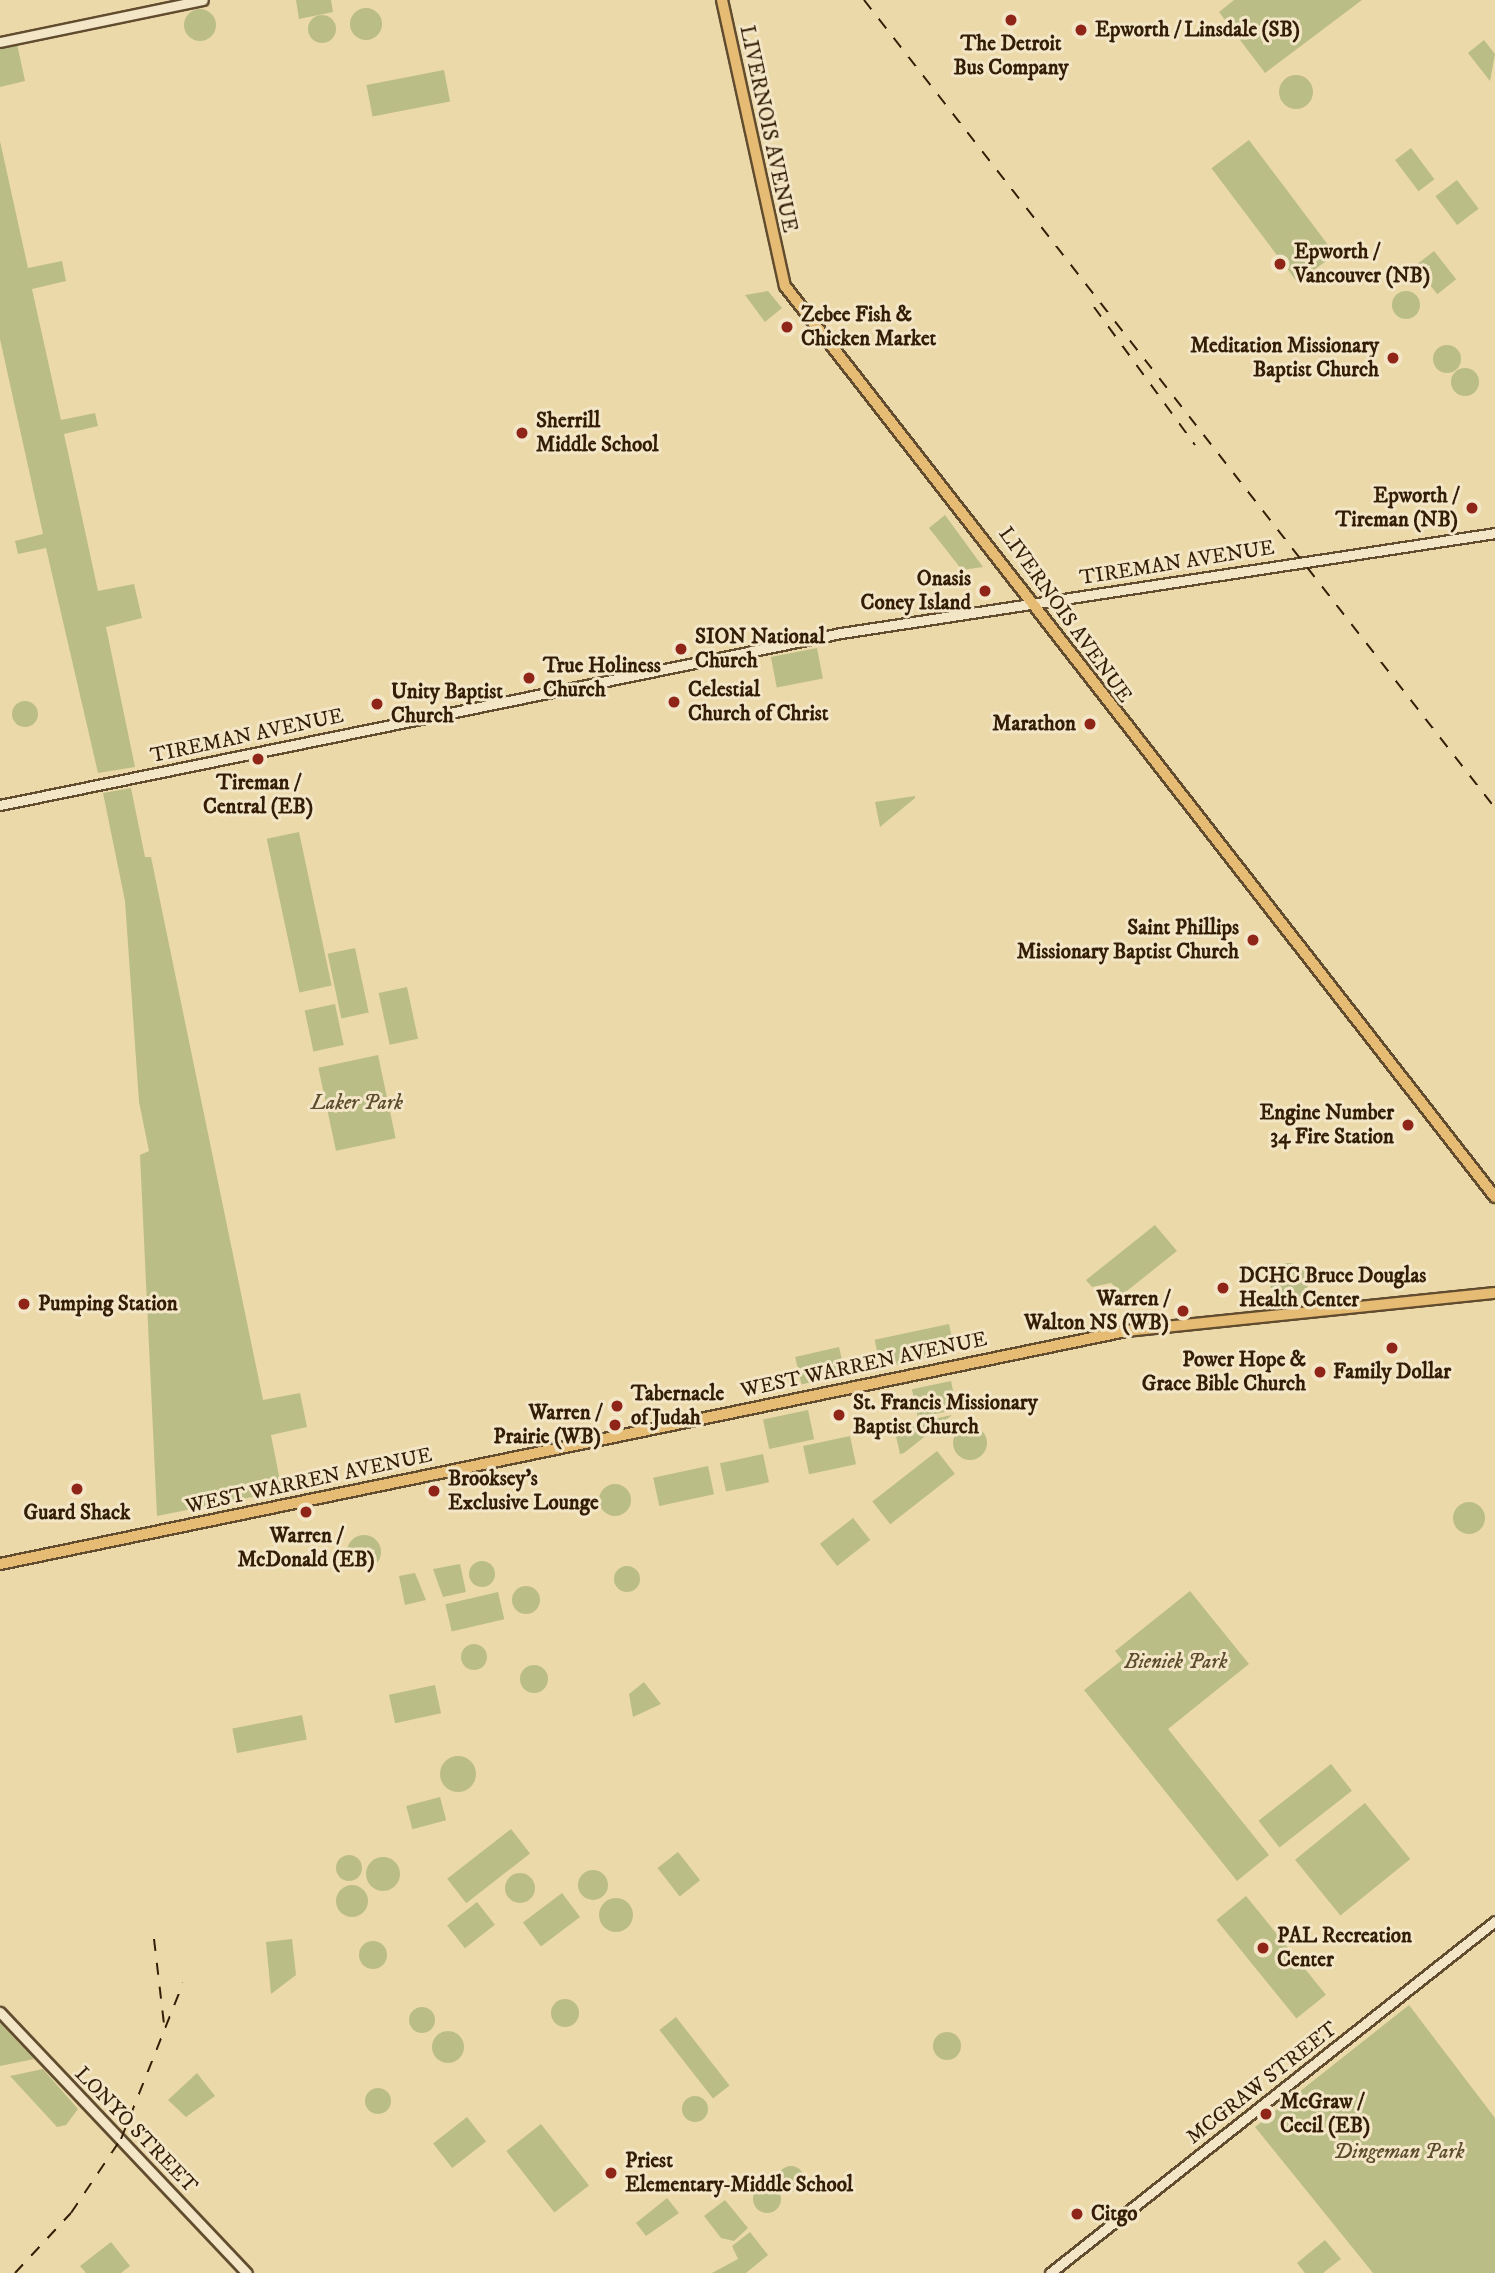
<!DOCTYPE html>
<html>
<head>
<meta charset="utf-8">
<style>
  body { margin:0 }
  #map { position:relative; width:1495px; height:2273px; overflow:hidden; background:#ecd9a9; font-family:"IM FELL DW Pica",serif }
  div>[style] { position:absolute }
  .green>* { inset:0; background:#babe86; transform-origin:0 0 }
  .round { border-radius:50% }
  .roads { filter:drop-shadow(2px 0 #614c2f) drop-shadow(-2px 0 #614c2f) drop-shadow(0 2px #614c2f) drop-shadow(0 -2px #614c2f) }
  .tertiary>* { height:9px; margin:-4.5px; padding:0 4.5px; transform-origin:4.5px; border-radius:4.5px; background:#f3e6c7 }
  .primary>* { height:10px; margin:-5px; padding:0 5px; transform-origin:5px; border-radius:5px; background:#e6bc74 }
  .rail>* { height:2px; margin-top:-1px; transform-origin:0; background:repeating-linear-gradient(90deg,#331d06 0 12px,transparent 0 24px) }
  .dots>* { width:19px; height:19px; translate:-50% -50%; box-sizing:border-box; border:4px solid #f3e6c7; border-radius:50% }
  span { translate:-50% -50%; white-space:nowrap; text-align:center; line-height:1.15; -webkit-text-stroke:6px #f3e6c7; paint-order:stroke }
  .poi-label { font-size:21px; color:#331d06; font-weight:700 }
  .left { translate:0 -50%; text-align:left }
  .right { translate:-100% -50%; text-align:right }
  .street-label { font-size:21px; color:#331d06 }
  .park-label { font-size:21px; color:#5c4d2c; font-style:italic }
</style>
</head>
<body>
<div id="map">
  <div class="green">
    <i style="clip-path:polygon(296px 0,331px 0,333px 12px,299px 19px)"></i>
    <i style="clip-path:polygon(1234px 0,1362px 0,1265px 73px,1219px 12px)"></i>
    <i class="round" style="left:350px;top:8px;width:32px;height:32px"></i>
    <i class="round" style="left:184px;top:9px;width:32px;height:32px"></i>
    <i class="round" style="left:308px;top:15px;width:28px;height:28px"></i>
    <i style="clip-path:polygon(16px 39px,25px 81px,0 87px,0 42px)"></i>
    <i style="clip-path:polygon(1484px 40px,1495px 54px,1490px 81px,1468px 53px)"></i>
    <i style="left:444px;top:70px;width:32px;height:79px;rotate:79deg"></i>
    <i class="round" style="left:1279px;top:75px;width:34px;height:34px"></i>
    <i style="left:1249px;top:140px;width:143px;height:47px;rotate:53deg"></i>
    <i style="clip-path:polygon(0 141px,28px 268px,62px 261px,66px 281px,32px 289px,61px 420px,95px 413px,98px 426px,64px 434px,98px 591px,134px 584px,142px 618px,106px 627px,135px 767px,98px 773px,46px 548px,18px 554px,15px 541px,43px 534px,0 339px)"></i>
    <i style="left:1411px;top:148px;width:39px;height:20px;rotate:53deg"></i>
    <i style="left:1457px;top:180px;width:36px;height:27px;rotate:53deg"></i>
    <i style="left:1434px;top:251px;width:36px;height:24px;rotate:52deg"></i>
    <i style="clip-path:polygon(768px 291px,782px 308px,765px 322px,745px 295px)"></i>
    <i class="round" style="left:1392px;top:291px;width:28px;height:28px"></i>
    <i class="round" style="left:1433px;top:345px;width:28px;height:28px"></i>
    <i class="round" style="left:1451px;top:368px;width:28px;height:28px"></i>
    <i style="clip-path:polygon(945px 515px,983px 567px,962px 570px,929px 528px)"></i>
    <i style="left:817px;top:648px;width:31px;height:47px;rotate:79deg"></i>
    <i class="round" style="left:12px;top:701px;width:26px;height:26px"></i>
    <i style="clip-path:polygon(131px 788px,145px 857px,151px 857px,263px 1400px,300px 1393px,307px 1427px,271px 1435px,282px 1491px,157px 1516px,140px 1155px,149px 1151px,139px 1102px,125px 901px,103px 793px)"></i>
    <i style="clip-path:polygon(915px 796px,915px 798px,880px 827px,875px 802px)"></i>
    <i style="left:299px;top:832px;width:157px;height:33px;rotate:78deg"></i>
    <i style="left:355px;top:948px;width:66px;height:28px;rotate:78deg"></i>
    <i style="left:407px;top:987px;width:53px;height:29px;rotate:78deg"></i>
    <i style="left:335px;top:1004px;width:42px;height:31px;rotate:78deg"></i>
    <i style="left:378px;top:1055px;width:85px;height:61px;rotate:78deg"></i>
    <i style="clip-path:polygon(1155px 1225px,1177px 1251px,1123px 1294px,1111px 1283px,1092px 1287px,1086px 1280px)"></i>
    <i class="round" style="left:1270px;top:1263px;width:38px;height:38px"></i>
    <i style="left:949px;top:1324px;width:29px;height:76px;rotate:78deg"></i>
    <i style="left:839px;top:1347px;width:28px;height:45px;rotate:77deg"></i>
    <i style="left:951px;top:1381px;width:29px;height:40px;rotate:78deg"></i>
    <i style="left:808px;top:1410px;width:30px;height:46px;rotate:78deg"></i>
    <i style="clip-path:polygon(952px 1415px,904px 1453px,900px 1454px,894px 1427px)"></i>
    <i class="round" style="left:953px;top:1426px;width:34px;height:34px"></i>
    <i style="left:850px;top:1436px;width:29px;height:48px;rotate:78deg"></i>
    <i style="left:937px;top:1451px;width:29px;height:82px;rotate:52deg"></i>
    <i style="left:763px;top:1454px;width:29px;height:44px;rotate:78deg"></i>
    <i style="left:708px;top:1466px;width:29px;height:56px;rotate:78deg"></i>
    <i class="round" style="left:599px;top:1484px;width:32px;height:32px"></i>
    <i class="round" style="left:1453px;top:1502px;width:32px;height:32px"></i>
    <i style="left:853px;top:1518px;width:28px;height:42px;rotate:52deg"></i>
    <i class="round" style="left:347px;top:1535px;width:34px;height:34px"></i>
    <i class="round" style="left:469px;top:1561px;width:26px;height:26px"></i>
    <i style="clip-path:polygon(460px 1564px,466px 1592px,443px 1597px,433px 1569px)"></i>
    <i class="round" style="left:614px;top:1566px;width:26px;height:26px"></i>
    <i style="clip-path:polygon(415px 1573px,426px 1600px,405px 1605px,399px 1576px)"></i>
    <i class="round" style="left:512px;top:1586px;width:28px;height:28px"></i>
    <i style="clip-path:polygon(1190px 1591px,1249px 1664px,1168px 1729px,1269px 1855px,1237px 1881px,1084px 1690px,1122px 1660px,1115px 1651px)"></i>
    <i style="left:498px;top:1592px;width:28px;height:54px;rotate:77deg"></i>
    <i class="round" style="left:461px;top:1644px;width:26px;height:26px"></i>
    <i class="round" style="left:520px;top:1665px;width:28px;height:28px"></i>
    <i style="clip-path:polygon(644px 1682px,661px 1704px,633px 1717px,629px 1694px)"></i>
    <i style="left:435px;top:1685px;width:29px;height:47px;rotate:78deg"></i>
    <i style="left:302px;top:1715px;width:25px;height:71px;rotate:79deg"></i>
    <i class="round" style="left:440px;top:1756px;width:36px;height:36px"></i>
    <i style="left:1331px;top:1764px;width:34px;height:92px;rotate:52deg"></i>
    <i style="left:440px;top:1797px;width:24px;height:35px;rotate:75deg"></i>
    <i style="left:1365px;top:1803px;width:72px;height:90px;rotate:51deg"></i>
    <i style="left:511px;top:1829px;width:31px;height:81px;rotate:52deg"></i>
    <i style="left:678px;top:1852px;width:36px;height:26px;rotate:52deg"></i>
    <i class="round" style="left:336px;top:1855px;width:26px;height:26px"></i>
    <i class="round" style="left:366px;top:1857px;width:34px;height:34px"></i>
    <i class="round" style="left:578px;top:1870px;width:30px;height:30px"></i>
    <i class="round" style="left:505px;top:1873px;width:30px;height:30px"></i>
    <i class="round" style="left:336px;top:1885px;width:32px;height:32px"></i>
    <i style="left:562px;top:1893px;width:30px;height:49px;rotate:53deg"></i>
    <i style="left:1246px;top:1896px;width:127px;height:38px;rotate:51deg"></i>
    <i class="round" style="left:599px;top:1898px;width:34px;height:34px"></i>
    <i style="left:477px;top:1902px;width:29px;height:38px;rotate:52deg"></i>
    <i style="clip-path:polygon(292px 1939px,296px 1975px,271px 1994px,266px 1942px)"></i>
    <i class="round" style="left:359px;top:1941px;width:28px;height:28px"></i>
    <i class="round" style="left:551px;top:1999px;width:28px;height:28px"></i>
    <i style="clip-path:polygon(1409px 2005px,1495px 2118px,1495px 2273px,1373px 2273px,1255px 2127px)"></i>
    <i class="round" style="left:409px;top:2007px;width:26px;height:26px"></i>
    <i style="left:676px;top:2017px;width:87px;height:21px;rotate:52deg"></i>
    <i style="clip-path:polygon(0 2023px,34px 2059px,0 2066px)"></i>
    <i class="round" style="left:432px;top:2031px;width:32px;height:32px"></i>
    <i class="round" style="left:933px;top:2032px;width:28px;height:28px"></i>
    <i style="clip-path:polygon(43px 2069px,78px 2109px,66px 2125px,57px 2127px,10px 2076px)"></i>
    <i style="clip-path:polygon(197px 2073px,215px 2096px,186px 2117px,168px 2100px)"></i>
    <i class="round" style="left:365px;top:2088px;width:26px;height:26px"></i>
    <i class="round" style="left:682px;top:2096px;width:26px;height:26px"></i>
    <i style="left:467px;top:2117px;width:31px;height:43px;rotate:52deg"></i>
    <i style="left:541px;top:2124px;width:78px;height:44px;rotate:52deg"></i>
    <i class="round" style="left:778px;top:2166px;width:26px;height:26px"></i>
    <i class="round" style="left:753px;top:2185px;width:28px;height:28px"></i>
    <i style="clip-path:polygon(667px 2198px,679px 2213px,646px 2236px,636px 2223px)"></i>
    <i style="clip-path:polygon(725px 2200px,748px 2228px,734px 2241px,721px 2238px,704px 2216px)"></i>
    <i style="clip-path:polygon(750px 2232px,768px 2255px,746px 2273px,712px 2273px,738px 2259px,732px 2246px)"></i>
    <i style="clip-path:polygon(1325px 2240px,1341px 2259px,1323px 2273px,1305px 2273px,1297px 2263px)"></i>
    <i style="clip-path:polygon(111px 2242px,130px 2266px,121px 2273px,86px 2273px,80px 2266px)"></i>
  </div>
  <div class="roads">
    <div class="tertiary">
      <i style="left:0;top:42px;width:207px;rotate:-11.7deg"></i>
      <i style="left:0;top:805px;width:858px;rotate:-11.56deg"></i>
      <i style="left:841px;top:633px;width:662px;rotate:-8.69deg"></i>
      <i style="left:0;top:2012px;width:359px;rotate:46.6deg"></i>
      <i style="left:1050px;top:2273px;width:567px;rotate:-38.34deg"></i>
    </div>
    <div class="primary">
      <i style="left:722px;top:0;width:293px;rotate:77.6deg"></i>
      <i style="left:785px;top:286px;width:1155px;rotate:52.07deg"></i>
      <i style="left:0;top:1564px;width:1150px;rotate:-11.69deg"></i>
      <i style="left:1126px;top:1331px;width:371px;rotate:-5.9deg"></i>
    </div>
  </div>
  <div class="rail">
    <i style="left:864px;top:0;width:1025px;rotate:52.01deg"></i>
    <i style="left:1094px;top:307px;width:171px;rotate:53.8deg"></i>
    <i style="left:154px;top:1939px;width:86px;rotate:83.3deg"></i>
    <i style="left:15px;top:2273px;width:82px;rotate:-47deg"></i>
    <i style="left:71px;top:2213px;width:89px;rotate:-56deg"></i>
    <i style="left:121px;top:2139px;width:168px;rotate:-68.3deg"></i>
  </div>
  <div class="dots">
    <i style="left:1011px;top:20px;background:#8f2418"></i>
    <i style="left:1081px;top:30px;background:#8f2418"></i>
    <i style="left:1280px;top:264px;background:#8f2418"></i>
    <i style="left:787px;top:327px;background:#8f2418"></i>
    <i style="left:1393px;top:358px;background:#8f2418"></i>
    <i style="left:522px;top:433px;background:#8f2418"></i>
    <i style="left:1472px;top:508px;background:#8f2418"></i>
    <i style="left:985px;top:591px;background:#8f2418"></i>
    <i style="left:681px;top:649px;background:#8f2418"></i>
    <i style="left:529px;top:678px;background:#8f2418"></i>
    <i style="left:674px;top:702px;background:#8f2418"></i>
    <i style="left:377px;top:704px;background:#8f2418"></i>
    <i style="left:1090px;top:724px;background:#8f2418"></i>
    <i style="left:258px;top:759px;background:#8f2418"></i>
    <i style="left:1253px;top:940px;background:#8f2418"></i>
    <i style="left:1408px;top:1125px;background:#8f2418"></i>
    <i style="left:1223px;top:1288px;background:#8f2418"></i>
    <i style="left:24px;top:1304px;background:#8f2418"></i>
    <i style="left:1183px;top:1311px;background:#8f2418"></i>
    <i style="left:1392px;top:1348px;background:#8f2418"></i>
    <i style="left:1320px;top:1372px;background:#8f2418"></i>
    <i style="left:617px;top:1406px;background:#8f2418"></i>
    <i style="left:839px;top:1415px;background:#8f2418"></i>
    <i style="left:615px;top:1425px;background:#8f2418"></i>
    <i style="left:77px;top:1489px;background:#8f2418"></i>
    <i style="left:434px;top:1491px;background:#8f2418"></i>
    <i style="left:306px;top:1512px;background:#8f2418"></i>
    <i style="left:1263px;top:1948px;background:#8f2418"></i>
    <i style="left:1266px;top:2114px;background:#8f2418"></i>
    <i style="left:611px;top:2173px;background:#8f2418"></i>
    <i style="left:1077px;top:2214px;background:#8f2418"></i>
  </div>
  <div class="poi-label">
    <span class="left" style="left:1095px;top:30px">Epworth / Linsdale (SB)</span>
    <span style="left:1011px;top:56px">The Detroit<br>Bus Company</span>
    <span class="left" style="left:1294px;top:264px">Epworth /<br>Vancouver (NB)</span>
    <span class="left" style="left:801px;top:327px">Zebee Fish &amp;<br>Chicken Market</span>
    <span class="right" style="left:1379px;top:358px">Meditation Missionary<br>Baptist Church</span>
    <span class="left" style="left:536px;top:433px">Sherrill<br>Middle School</span>
    <span class="right" style="left:1458px;top:508px">Epworth /<br>Tireman (NB)</span>
    <span class="right" style="left:971px;top:591px">Onasis<br>Coney Island</span>
    <span class="left" style="left:695px;top:649px">SION National<br>Church</span>
    <span class="left" style="left:543px;top:678px">True Holiness<br>Church</span>
    <span class="left" style="left:688px;top:702px">Celestial<br>Church of Christ</span>
    <span class="left" style="left:391px;top:704px">Unity Baptist<br>Church</span>
    <span class="right" style="left:1076px;top:724px">Marathon</span>
    <span style="left:258px;top:795px">Tireman /<br>Central (EB)</span>
    <span class="right" style="left:1239px;top:940px">Saint Phillips<br>Missionary Baptist Church</span>
    <span class="right" style="left:1394px;top:1125px">Engine Number<br>34 Fire Station</span>
    <span class="left" style="left:1239px;top:1288px">DCHC Bruce Douglas<br>Health Center</span>
    <span class="right" style="left:1169px;top:1311px">Warren /<br>Walton NS (WB)</span>
    <span class="left" style="left:38px;top:1304px">Pumping Station</span>
    <span class="right" style="left:1306px;top:1372px">Power Hope &amp;<br>Grace Bible Church</span>
    <span style="left:1392px;top:1372px">Family Dollar</span>
    <span class="left" style="left:631px;top:1406px">Tabernacle<br>of Judah</span>
    <span class="left" style="left:853px;top:1415px">St. Francis Missionary<br>Baptist Church</span>
    <span class="right" style="left:601px;top:1425px">Warren /<br>Prairie (WB)</span>
    <span class="left" style="left:448px;top:1491px">Brooksey's<br>Exclusive Lounge</span>
    <span style="left:77px;top:1513px">Guard Shack</span>
    <span style="left:306px;top:1548px">Warren /<br>McDonald (EB)</span>
    <span class="left" style="left:1277px;top:1948px">PAL Recreation<br>Center</span>
    <span class="left" style="left:1280px;top:2114px">McGraw /<br>Cecil (EB)</span>
    <span class="left" style="left:625px;top:2173px">Priest<br>Elementary‑Middle School</span>
    <span class="left" style="left:1091px;top:2214px">Citgo</span>
  </div>
  <div class="street-label">
    <span style="left:768px;top:129px;rotate:78deg">LIVERNOIS AVENUE</span>
    <span style="left:1177px;top:563px;rotate:-9deg">TIREMAN AVENUE</span>
    <span style="left:1065px;top:615px;rotate:54deg">LIVERNOIS AVENUE</span>
    <span style="left:247px;top:736px;rotate:-12deg">TIREMAN AVENUE</span>
    <span style="left:864px;top:1365px;rotate:-12deg">WEST WARREN AVENUE</span>
    <span style="left:309px;top:1481px;rotate:-12deg">WEST WARREN AVENUE</span>
    <span style="left:1262px;top:2083px;rotate:-38deg">MCGRAW STREET</span>
    <span style="left:136px;top:2130px;rotate:46deg">LONYO STREET</span>
  </div>
  <div class="park-label">
    <span style="left:357px;top:1103px">Laker Park</span>
    <span style="left:1176px;top:1662px">Bieniek Park</span>
    <span style="left:1399px;top:2152px">Dingeman Park</span>
  </div>
</div>
</body>
</html>
